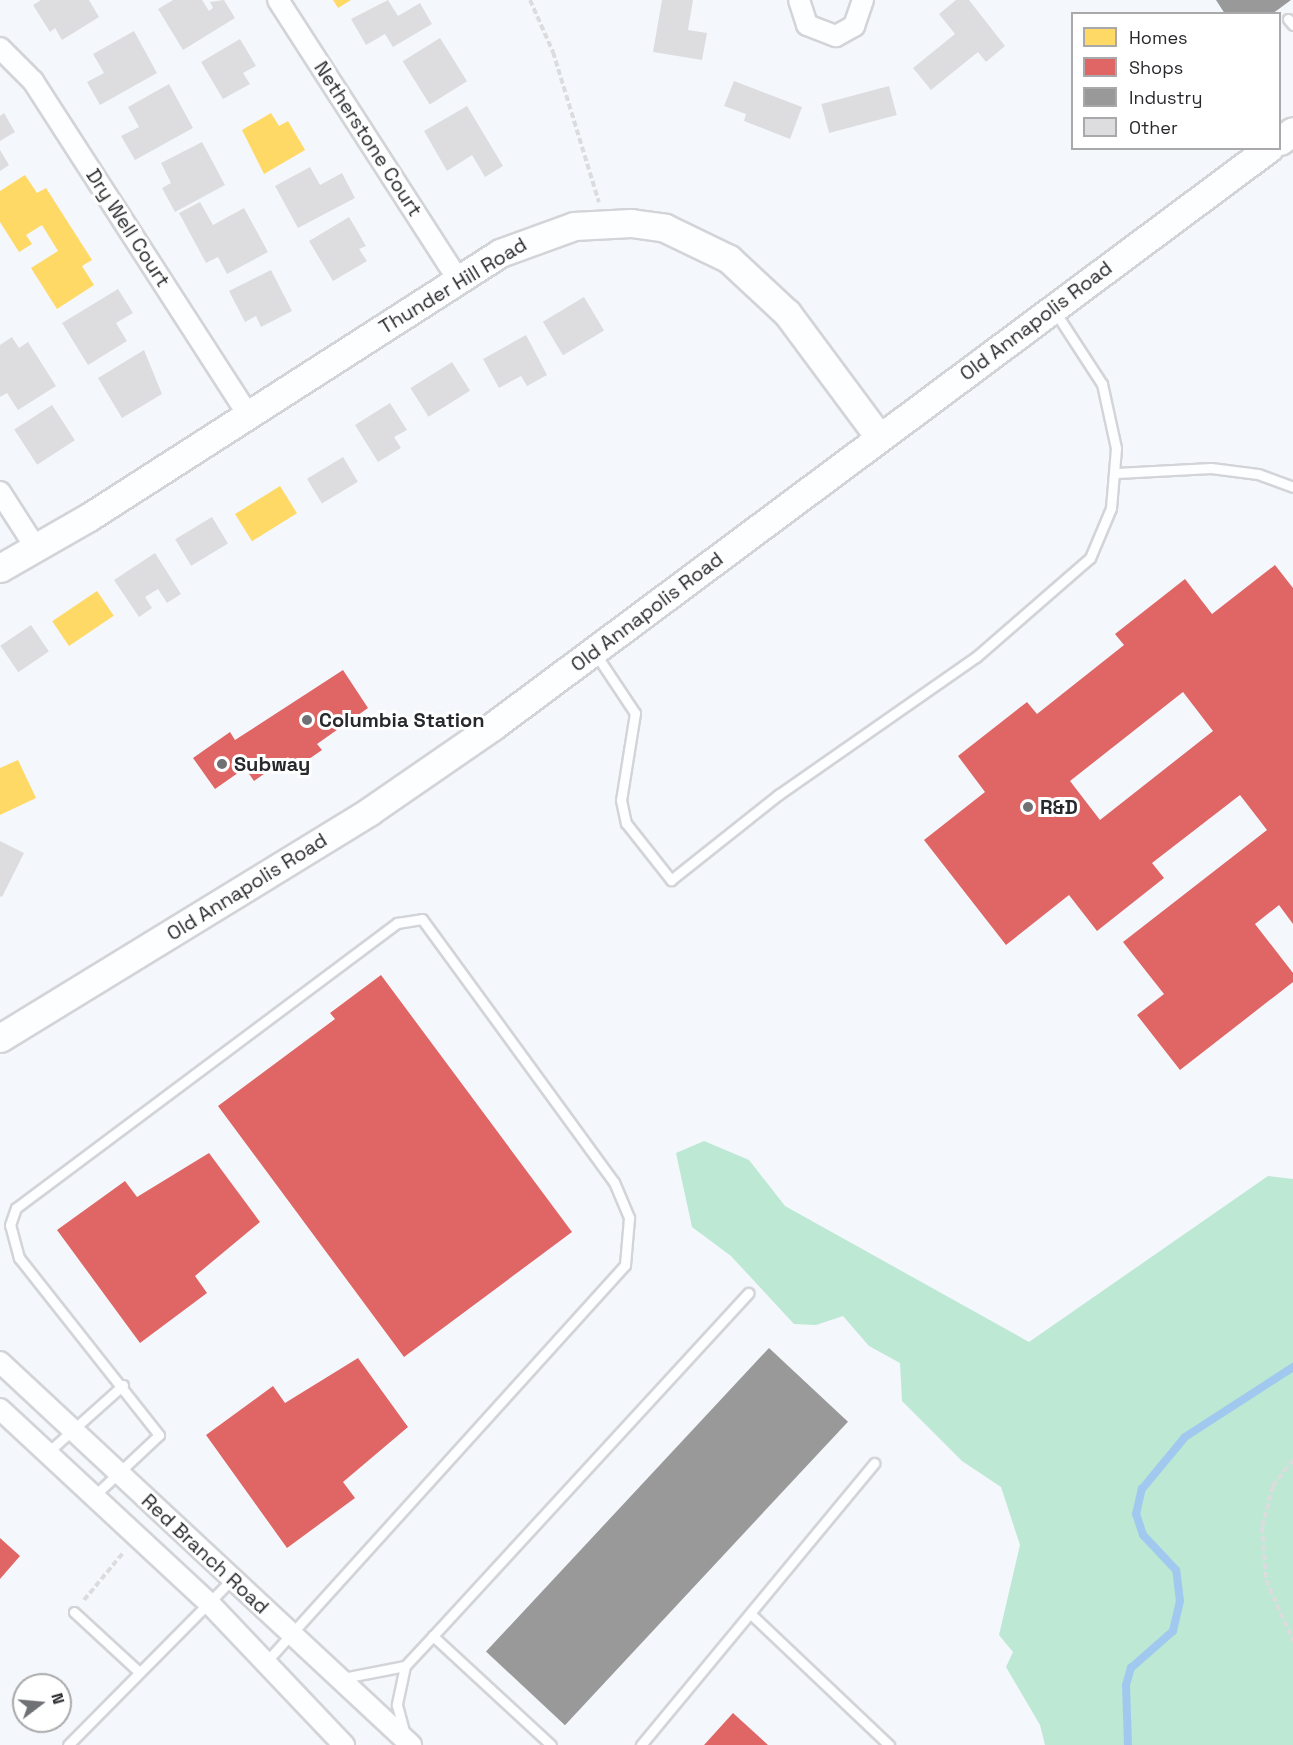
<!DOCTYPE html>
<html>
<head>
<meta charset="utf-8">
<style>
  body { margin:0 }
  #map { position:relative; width:1293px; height:1745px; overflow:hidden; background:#f4f7fc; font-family:"Space Grotesk",sans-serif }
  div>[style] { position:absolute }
  .forest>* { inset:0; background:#bce8d4 }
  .homes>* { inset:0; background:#ffd966; transform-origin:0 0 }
  .shops>* { inset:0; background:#e06666 }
  .industry>* { inset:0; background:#999; transform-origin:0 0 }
  .stream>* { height:8px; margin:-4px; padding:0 4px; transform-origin:4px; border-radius:4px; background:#a1c9ef }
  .building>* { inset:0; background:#dddde0; transform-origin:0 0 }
  .path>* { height:4px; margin-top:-2px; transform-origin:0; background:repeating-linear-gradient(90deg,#dadcdd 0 6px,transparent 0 9px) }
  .roads { filter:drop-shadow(2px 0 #d3d4d8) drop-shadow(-2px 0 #d3d4d8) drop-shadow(0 2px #d3d4d8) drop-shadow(0 -2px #d3d4d8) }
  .lane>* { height:9px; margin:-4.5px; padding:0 4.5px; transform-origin:4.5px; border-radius:4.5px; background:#fdfeff }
  .street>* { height:20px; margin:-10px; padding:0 10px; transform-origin:10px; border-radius:10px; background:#fdfeff }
  .secondary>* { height:27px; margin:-13.5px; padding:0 13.5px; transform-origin:13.5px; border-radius:13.5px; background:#fdfeff }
  .dots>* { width:16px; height:16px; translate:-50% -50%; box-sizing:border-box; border:3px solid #fff; border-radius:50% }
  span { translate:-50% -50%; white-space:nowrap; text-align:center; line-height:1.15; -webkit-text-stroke:6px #fff; paint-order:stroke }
  .street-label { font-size:20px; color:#28292c }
  .poi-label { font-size:20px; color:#28292c; font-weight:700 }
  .left { translate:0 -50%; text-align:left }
  .legend { position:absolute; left:1071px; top:12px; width:210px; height:138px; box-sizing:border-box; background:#fff; border:2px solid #a9a9ab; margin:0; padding:8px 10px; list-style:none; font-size:18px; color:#28292c }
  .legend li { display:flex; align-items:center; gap:12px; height:30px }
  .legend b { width:30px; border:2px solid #a9a9ab }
  .north { position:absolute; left:12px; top:1673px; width:60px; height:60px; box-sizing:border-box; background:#fff; border:2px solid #a9a9ab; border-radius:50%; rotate:74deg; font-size:16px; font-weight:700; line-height:24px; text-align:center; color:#28292c }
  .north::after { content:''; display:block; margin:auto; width:21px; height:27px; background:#6f7175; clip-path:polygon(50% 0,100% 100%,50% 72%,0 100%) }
</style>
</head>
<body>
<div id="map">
  <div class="forest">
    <i style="clip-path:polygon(704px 1141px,749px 1160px,785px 1206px,1029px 1342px,1268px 1176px,1293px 1179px,1293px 1745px,1045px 1745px,1040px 1725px,1006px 1667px,1013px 1652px,999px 1635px,1020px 1545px,1001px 1487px,962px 1461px,902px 1401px,900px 1363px,869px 1346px,843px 1316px,816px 1325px,794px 1324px,731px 1256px,692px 1227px,676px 1153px)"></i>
  </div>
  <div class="homes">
    <i style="clip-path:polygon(333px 0,351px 0,338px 8px)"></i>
    <i style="clip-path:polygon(271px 113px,279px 126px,288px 121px,305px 150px,264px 174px,242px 130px)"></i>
    <i style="clip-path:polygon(25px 175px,37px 193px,46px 188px,92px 260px,82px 266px,94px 285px,57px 309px,31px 268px,58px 251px,42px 225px,26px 235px,32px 244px,19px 252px,0 222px,0 191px)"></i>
    <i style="left:280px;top:486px;width:32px;height:53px;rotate:58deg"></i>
    <i style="left:97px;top:591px;width:30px;height:54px;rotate:56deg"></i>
    <i style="clip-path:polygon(18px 760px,36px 798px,0 815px,0 768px)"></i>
  </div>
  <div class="shops">
    <i style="clip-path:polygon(evenodd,1275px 565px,1293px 588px,1293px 924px,1279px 905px,1255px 924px,1293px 973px,1293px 982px,1180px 1070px,1137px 1015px,1164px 994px,1123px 942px,1267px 830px,1240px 795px,1152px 863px,1164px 878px,1097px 931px,1069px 895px,1006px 945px,924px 840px,985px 792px,958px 756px,1027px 702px,1037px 714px,1124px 645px,1115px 634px,1185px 579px,1212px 614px,1275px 565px,1183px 692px,1213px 731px,1100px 820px,1070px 781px,1183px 692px)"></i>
    <i style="clip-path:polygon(343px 670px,368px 708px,317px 744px,322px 750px,296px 768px,288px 757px,254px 781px,245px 768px,215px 789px,193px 758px,230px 732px,235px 740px)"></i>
    <i style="clip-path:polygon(381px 975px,572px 1232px,404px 1357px,218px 1106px,335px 1019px,330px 1013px)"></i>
    <i style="clip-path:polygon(209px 1153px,260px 1222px,195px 1276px,207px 1293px,140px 1343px,57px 1230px,125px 1181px,137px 1197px)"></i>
    <i style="clip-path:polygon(358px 1358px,408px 1427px,343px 1482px,355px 1498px,287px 1548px,206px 1435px,273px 1386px,285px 1403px)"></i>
    <i style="clip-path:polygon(0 1538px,20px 1556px,0 1579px)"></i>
    <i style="clip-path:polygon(733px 1713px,768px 1745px,704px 1745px)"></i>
  </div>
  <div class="industry">
    <i style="clip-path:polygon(1216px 0,1291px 0,1272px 14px,1225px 14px)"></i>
    <i style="left:769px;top:1348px;width:108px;height:415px;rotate:43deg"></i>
  </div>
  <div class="stream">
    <i style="left:1128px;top:1745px;width:60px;rotate:-91.9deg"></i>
    <i style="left:1126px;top:1685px;width:18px;rotate:-74deg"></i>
    <i style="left:1131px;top:1668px;width:56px;rotate:-41.4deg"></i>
    <i style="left:1173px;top:1631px;width:31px;rotate:-77deg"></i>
    <i style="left:1180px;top:1601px;width:31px;rotate:-97deg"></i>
    <i style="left:1176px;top:1570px;width:48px;rotate:-133.3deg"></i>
    <i style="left:1143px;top:1535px;width:22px;rotate:-108deg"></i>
    <i style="left:1136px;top:1514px;width:26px;rotate:-77deg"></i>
    <i style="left:1142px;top:1489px;width:67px;rotate:-50.4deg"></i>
    <i style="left:1185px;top:1437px;width:129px;rotate:-32.9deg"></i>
  </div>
  <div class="building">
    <i style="clip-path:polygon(41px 0,89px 0,99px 17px,62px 40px,55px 28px,50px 32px,33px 5px)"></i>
    <i style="clip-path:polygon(173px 0,202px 0,209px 11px,213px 8px,210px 2px,224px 0,235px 18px,183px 50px,158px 9px)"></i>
    <i style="clip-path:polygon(388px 0,398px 16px,420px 3px,432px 24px,393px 47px,385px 34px,366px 45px,351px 19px)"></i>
    <i style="clip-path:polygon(662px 0,693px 0,688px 30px,707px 33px,702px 60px,653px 52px)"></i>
    <i style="clip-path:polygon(956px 0,969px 0,1005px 46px,986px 62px,978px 52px,931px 90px,913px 68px,955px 34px,939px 14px)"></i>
    <i style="clip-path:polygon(134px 31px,157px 73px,100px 105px,87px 82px,104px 73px,93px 54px)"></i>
    <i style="left:440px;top:38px;width:51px;height:44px;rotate:58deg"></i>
    <i style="clip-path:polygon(240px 39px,256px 66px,243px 73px,250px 84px,223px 99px,201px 62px)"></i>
    <i style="clip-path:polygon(734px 81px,802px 107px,790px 139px,744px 121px,746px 114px,724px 106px)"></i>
    <i style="clip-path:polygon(169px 84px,193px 128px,135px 160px,121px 136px,139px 127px,128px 107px)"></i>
    <i style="left:889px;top:86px;width:30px;height:70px;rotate:75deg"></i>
    <i style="clip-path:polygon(467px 106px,503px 166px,485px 177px,472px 155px,447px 171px,424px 131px)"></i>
    <i style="clip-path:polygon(4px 113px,15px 132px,0 141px,0 116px)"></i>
    <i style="clip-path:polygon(202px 142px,225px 185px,175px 212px,162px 188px,171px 183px,161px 163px)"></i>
    <i style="clip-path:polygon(0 150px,9px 165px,0 171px)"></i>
    <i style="clip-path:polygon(310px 167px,320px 185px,342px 173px,355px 198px,298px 228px,275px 186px)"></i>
    <i style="clip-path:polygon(200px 202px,213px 225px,244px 208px,268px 252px,227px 274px,218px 257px,206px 263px,179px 213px)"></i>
    <i style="clip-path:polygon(349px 217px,366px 246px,359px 249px,367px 261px,333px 281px,309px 241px)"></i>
    <i style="clip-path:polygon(271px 270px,292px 311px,261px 327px,256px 316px,245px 322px,229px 291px)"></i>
    <i style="clip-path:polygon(118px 289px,133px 313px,116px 323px,127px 341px,88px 365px,62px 323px)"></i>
    <i style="left:584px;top:297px;width:39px;height:48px;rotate:59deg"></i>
    <i style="clip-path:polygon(526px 335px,547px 375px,527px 386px,521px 376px,499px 388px,483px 359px)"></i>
    <i style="clip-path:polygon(12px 337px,19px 348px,28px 342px,56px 386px,18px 410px,7px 393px,0 397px,0 345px)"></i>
    <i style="clip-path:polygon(144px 350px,162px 394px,122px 418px,98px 378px)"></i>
    <i style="left:452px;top:362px;width:34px;height:49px;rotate:58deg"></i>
    <i style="clip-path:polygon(390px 403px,407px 430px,394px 437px,401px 448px,378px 462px,355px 425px)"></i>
    <i style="left:52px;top:405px;width:42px;height:45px;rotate:57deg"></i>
    <i style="left:343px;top:457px;width:29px;height:42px;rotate:59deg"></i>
    <i style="left:212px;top:517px;width:31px;height:43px;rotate:59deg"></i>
    <i style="clip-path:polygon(155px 553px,181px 594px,167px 603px,158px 589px,145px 597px,152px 608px,139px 617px,114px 580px)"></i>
    <i style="left:31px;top:625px;width:32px;height:37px;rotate:56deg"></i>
    <i style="clip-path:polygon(0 841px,24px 853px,2px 897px,0 896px)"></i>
  </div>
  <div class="path">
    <i style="left:530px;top:0;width:57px;rotate:66.1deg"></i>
    <i style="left:553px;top:52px;width:157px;rotate:73deg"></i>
    <i style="left:1293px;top:1460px;width:33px;rotate:128deg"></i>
    <i style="left:1273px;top:1486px;width:42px;rotate:105deg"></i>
    <i style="left:1262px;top:1527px;width:53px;rotate:85.7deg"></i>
    <i style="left:1266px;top:1580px;width:67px;rotate:66.1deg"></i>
    <i style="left:84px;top:1600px;width:61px;rotate:-50.3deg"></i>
  </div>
  <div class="roads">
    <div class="lane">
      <i style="left:1288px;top:19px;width:8px;rotate:50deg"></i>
      <i style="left:1117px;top:473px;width:94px;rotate:-3deg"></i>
      <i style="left:1211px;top:468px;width:47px;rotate:7.3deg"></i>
      <i style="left:1258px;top:474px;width:37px;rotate:20deg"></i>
      <i style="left:595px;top:653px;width:72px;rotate:56.3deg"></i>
      <i style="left:635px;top:713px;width:88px;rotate:99.1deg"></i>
      <i style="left:621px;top:800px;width:24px;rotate:78deg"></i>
      <i style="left:626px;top:823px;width:73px;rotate:51.7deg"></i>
      <i style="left:671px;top:880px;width:137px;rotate:-38.5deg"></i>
      <i style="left:778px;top:795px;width:241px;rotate:-34.9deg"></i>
      <i style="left:976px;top:657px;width:151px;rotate:-41deg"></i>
      <i style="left:1090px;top:558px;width:54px;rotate:-67.2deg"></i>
      <i style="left:1111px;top:508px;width:60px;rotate:-85.2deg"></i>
      <i style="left:1116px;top:448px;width:66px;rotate:-102.3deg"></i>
      <i style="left:1102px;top:384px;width:88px;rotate:-123deg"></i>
      <i style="left:47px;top:1453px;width:102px;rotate:-41.8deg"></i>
      <i style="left:94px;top:1496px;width:89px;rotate:-43.2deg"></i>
      <i style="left:159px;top:1435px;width:226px;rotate:-128.3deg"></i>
      <i style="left:19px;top:1258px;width:34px;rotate:-105deg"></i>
      <i style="left:10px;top:1225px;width:18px;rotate:-71deg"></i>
      <i style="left:16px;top:1208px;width:476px;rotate:-36.8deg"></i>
      <i style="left:397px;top:923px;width:25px;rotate:-9deg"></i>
      <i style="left:422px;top:919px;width:326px;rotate:53.9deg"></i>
      <i style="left:614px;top:1182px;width:39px;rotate:67deg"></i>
      <i style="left:629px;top:1218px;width:47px;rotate:94.9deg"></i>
      <i style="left:625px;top:1265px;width:535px;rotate:132.12deg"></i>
      <i style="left:74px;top:1612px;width:88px;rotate:42.7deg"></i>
      <i style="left:752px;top:1615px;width:189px;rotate:43.5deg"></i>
      <i style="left:405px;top:1666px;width:41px;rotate:-47deg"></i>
      <i style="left:343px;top:1678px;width:63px;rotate:-11deg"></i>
      <i style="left:405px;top:1666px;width:40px;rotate:102deg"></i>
      <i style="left:397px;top:1705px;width:27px;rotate:75deg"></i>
      <i style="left:68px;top:1745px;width:233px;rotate:-45.3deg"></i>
      <i style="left:551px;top:1745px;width:161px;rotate:-137.3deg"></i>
      <i style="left:433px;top:1636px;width:466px;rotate:-47.4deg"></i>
      <i style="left:641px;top:1745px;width:366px;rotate:-50.4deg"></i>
    </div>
    <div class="street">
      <i style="left:278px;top:0;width:332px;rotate:57.2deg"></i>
      <i style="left:799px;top:0;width:26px;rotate:72deg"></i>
      <i style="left:807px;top:25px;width:31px;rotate:21deg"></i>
      <i style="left:836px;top:36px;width:21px;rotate:-29deg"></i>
      <i style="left:854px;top:26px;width:28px;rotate:-71deg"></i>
      <i style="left:0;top:48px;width:47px;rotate:45deg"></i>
      <i style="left:33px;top:81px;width:396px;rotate:57.2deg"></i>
      <i style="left:0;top:492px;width:67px;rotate:57.3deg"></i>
      <i style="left:0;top:1362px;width:562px;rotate:42.98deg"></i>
      <i style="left:0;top:1409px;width:287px;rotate:42.9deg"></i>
      <i style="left:210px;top:1604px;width:195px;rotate:46.5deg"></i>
    </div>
    <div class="secondary">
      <i style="left:1280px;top:141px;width:16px;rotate:-38deg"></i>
      <i style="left:0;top:568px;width:103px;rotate:-29.8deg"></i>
      <i style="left:89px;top:517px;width:488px;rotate:-32.7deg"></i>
      <i style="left:500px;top:253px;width:79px;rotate:-20deg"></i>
      <i style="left:574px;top:226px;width:57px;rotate:-3deg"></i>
      <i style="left:631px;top:223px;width:34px;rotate:8deg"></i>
      <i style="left:665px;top:228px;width:71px;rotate:25.8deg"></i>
      <i style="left:729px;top:259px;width:79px;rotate:43deg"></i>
      <i style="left:787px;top:313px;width:154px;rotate:53.4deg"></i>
      <i style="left:0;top:1038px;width:434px;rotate:-31.5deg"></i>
      <i style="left:370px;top:811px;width:150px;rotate:-34.6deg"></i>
      <i style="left:493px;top:726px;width:968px;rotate:-36.68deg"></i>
    </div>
  </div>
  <div class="dots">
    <i style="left:307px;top:720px;background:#6f7175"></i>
    <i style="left:222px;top:764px;background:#6f7175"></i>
    <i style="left:1028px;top:807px;background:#6f7175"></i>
  </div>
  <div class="street-label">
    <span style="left:368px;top:139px;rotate:57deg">Netherstone Court</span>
    <span style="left:128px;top:228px;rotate:57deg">Dry Well Court</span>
    <span style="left:453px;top:286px;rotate:-31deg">Thunder Hill Road</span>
    <span style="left:1036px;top:321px;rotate:-37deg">Old Annapolis Road</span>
    <span style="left:647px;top:612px;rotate:-37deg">Old Annapolis Road</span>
    <span style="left:247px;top:887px;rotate:-32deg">Old Annapolis Road</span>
    <span style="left:205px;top:1554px;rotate:43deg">Red Branch Road</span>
  </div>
  <div class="poi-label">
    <span class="left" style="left:319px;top:720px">Columbia Station</span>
    <span class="left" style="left:234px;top:764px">Subway</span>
    <span class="left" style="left:1040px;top:807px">R&amp;D</span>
  </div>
  <ul class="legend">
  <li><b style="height:16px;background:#ffd966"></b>Homes</li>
  <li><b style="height:16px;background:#e06666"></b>Shops</li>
  <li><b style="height:16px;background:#999"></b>Industry</li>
  <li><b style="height:16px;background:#dddde0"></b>Other</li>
  </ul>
  <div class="north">N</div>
</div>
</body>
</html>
